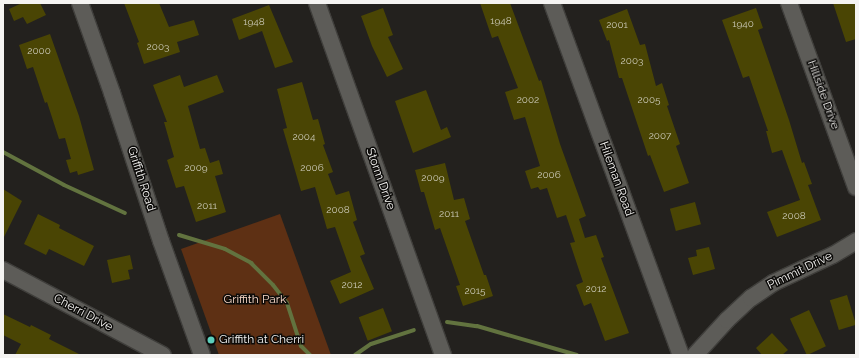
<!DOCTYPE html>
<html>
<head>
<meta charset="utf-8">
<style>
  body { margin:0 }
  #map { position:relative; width:859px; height:358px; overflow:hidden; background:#23211e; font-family:Raleway,sans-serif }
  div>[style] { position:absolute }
  .green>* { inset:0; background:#5e3014 }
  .stream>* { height:4px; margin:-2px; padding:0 2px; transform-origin:2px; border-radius:2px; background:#62733f }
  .building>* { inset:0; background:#4a4504; transform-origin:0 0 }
  .roads { filter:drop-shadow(1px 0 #3f3e3b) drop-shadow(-1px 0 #3f3e3b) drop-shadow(0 1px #3f3e3b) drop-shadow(0 -1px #3f3e3b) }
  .minor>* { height:16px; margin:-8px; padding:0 8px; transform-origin:8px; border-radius:8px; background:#5d5c58 }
  .dots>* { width:11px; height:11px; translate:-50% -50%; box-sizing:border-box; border:2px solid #0c0b09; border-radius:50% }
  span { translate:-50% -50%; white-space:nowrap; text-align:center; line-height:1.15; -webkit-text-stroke:3px #0c0b09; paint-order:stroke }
  .number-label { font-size:10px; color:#cac8b6 }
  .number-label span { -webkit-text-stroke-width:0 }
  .street-label { font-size:12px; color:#f5f4f2 }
  .park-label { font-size:12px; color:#fad9c8 }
  .poi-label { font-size:12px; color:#f5f4f2 }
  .left { translate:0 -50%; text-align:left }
  .frame { position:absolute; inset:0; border:4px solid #f5f4f2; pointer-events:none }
</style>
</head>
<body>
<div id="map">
  <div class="green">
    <i style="clip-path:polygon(280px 214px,331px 355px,219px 355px,181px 249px)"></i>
  </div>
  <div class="stream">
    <i style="left:3px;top:152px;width:69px;rotate:28.4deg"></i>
    <i style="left:64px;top:185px;width:67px;rotate:24.7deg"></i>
    <i style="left:179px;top:235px;width:48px;rotate:16.9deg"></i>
    <i style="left:225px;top:249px;width:30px;rotate:28deg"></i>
    <i style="left:251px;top:263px;width:31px;rotate:45deg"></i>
    <i style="left:273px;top:285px;width:23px;rotate:52deg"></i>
    <i style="left:287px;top:303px;width:45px;rotate:72deg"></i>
    <i style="left:301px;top:346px;width:13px;rotate:45deg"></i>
    <i style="left:447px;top:322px;width:30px;rotate:8deg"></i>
    <i style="left:477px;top:326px;width:104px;rotate:16.2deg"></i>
    <i style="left:355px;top:355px;width:19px;rotate:-35deg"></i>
    <i style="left:371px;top:344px;width:45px;rotate:-18deg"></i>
  </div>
  <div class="building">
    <i style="clip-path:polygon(22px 3px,40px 3px,46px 15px,27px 24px,23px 17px,14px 21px,9px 9px)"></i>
    <i style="clip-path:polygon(124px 3px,159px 3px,169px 27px,194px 20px,199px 35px,177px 42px,180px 52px,144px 64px,137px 43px,139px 42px)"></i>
    <i style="clip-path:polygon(480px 3px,510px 3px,539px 81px,541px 80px,560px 144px,586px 216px,579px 219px,585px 238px,596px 235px,604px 257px,601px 258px,629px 333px,605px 341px,591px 303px,584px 306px,576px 285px,583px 282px,570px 243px,575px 242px,566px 215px,557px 218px,547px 188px,540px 190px,538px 187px,531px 189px,525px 171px,540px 166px,525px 117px,514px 120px,505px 92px,518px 88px,498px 36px,492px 38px)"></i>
    <i style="clip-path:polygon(833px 3px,856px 3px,856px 39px,846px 42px)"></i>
    <i style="clip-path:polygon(269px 5px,293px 62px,275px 68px,262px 31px,239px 40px,232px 19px)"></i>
    <i style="clip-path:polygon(383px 8px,393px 35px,388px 37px,403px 69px,387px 77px,372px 46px,361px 16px)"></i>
    <i style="clip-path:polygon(756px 8px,763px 28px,758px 30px,789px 120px,802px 163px,804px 162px,812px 184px,808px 185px,821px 220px,777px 237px,767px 212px,800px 200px,782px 150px,772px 153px,766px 131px,768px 131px,749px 76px,743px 78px,722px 20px)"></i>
    <i style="clip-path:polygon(627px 9px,640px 45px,645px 44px,656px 86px,662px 83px,669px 105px,667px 106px,680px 144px,676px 146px,689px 183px,664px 192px,650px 155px,648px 156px,622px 78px,619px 78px,609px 40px,607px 41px,599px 20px)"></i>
    <i style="clip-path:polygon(50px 34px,79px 116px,94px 170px,78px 175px,77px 171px,70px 173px,66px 160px,71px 159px,65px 138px,59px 139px,47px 102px,45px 103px,33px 67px,27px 69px,19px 45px)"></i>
    <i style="clip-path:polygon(180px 75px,184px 87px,217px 75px,224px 92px,188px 106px,200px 149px,205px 148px,210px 163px,219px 160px,223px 174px,215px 176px,226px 212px,196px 222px,184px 186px,176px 188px,167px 160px,174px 157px,164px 122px,167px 122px,153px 85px)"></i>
    <i style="clip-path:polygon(302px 82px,313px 120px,318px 119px,325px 144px,323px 145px,333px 172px,328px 174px,336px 195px,349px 191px,357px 220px,353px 222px,365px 254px,360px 256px,374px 289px,340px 304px,330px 281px,351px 272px,335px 227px,327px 229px,315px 187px,301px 191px,283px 129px,287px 128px,277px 89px)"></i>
    <i style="clip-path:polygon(426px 90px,441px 130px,447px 127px,451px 137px,413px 153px,395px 101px)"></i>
    <i style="clip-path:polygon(445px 163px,454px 200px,464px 198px,470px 219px,465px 221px,484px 275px,486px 275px,493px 296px,463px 306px,456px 286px,460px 285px,440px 228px,435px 230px,424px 192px,421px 192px,415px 170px)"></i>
    <i style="clip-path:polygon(3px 189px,22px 201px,3px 239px)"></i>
    <i style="left:695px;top:202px;width:23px;height:26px;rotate:75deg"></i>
    <i style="clip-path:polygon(38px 214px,60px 225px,59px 228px,94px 246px,84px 266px,49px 249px,46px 255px,24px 244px)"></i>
    <i style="clip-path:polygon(709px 247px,715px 269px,693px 275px,688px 258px,697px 256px,696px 250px)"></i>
    <i style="clip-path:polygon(130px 255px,133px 269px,128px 270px,130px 279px,112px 283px,107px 260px)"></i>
    <i style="left:847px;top:295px;width:31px;height:18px;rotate:73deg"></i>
    <i style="left:383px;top:308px;width:25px;height:26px;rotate:69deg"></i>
    <i style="left:809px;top:310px;width:40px;height:21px;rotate:65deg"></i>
    <i style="clip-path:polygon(3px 314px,30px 327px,31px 325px,51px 335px,49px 339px,81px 355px,15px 355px,21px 344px,3px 335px)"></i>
    <i style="clip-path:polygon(772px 333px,788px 350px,782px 355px,762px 355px,756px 348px)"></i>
  </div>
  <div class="roads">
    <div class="minor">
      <i style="left:80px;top:3px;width:96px;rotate:70.4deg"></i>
      <i style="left:112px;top:93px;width:156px;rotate:71.7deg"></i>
      <i style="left:161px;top:241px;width:121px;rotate:70.2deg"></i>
      <i style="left:317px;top:3px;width:374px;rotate:70.3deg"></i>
      <i style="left:552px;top:3px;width:375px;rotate:69.9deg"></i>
      <i style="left:789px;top:3px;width:196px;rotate:70deg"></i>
      <i style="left:3px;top:270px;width:181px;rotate:28deg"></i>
      <i style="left:695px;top:355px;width:47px;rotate:-47.6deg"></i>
      <i style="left:727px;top:320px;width:33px;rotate:-43deg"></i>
      <i style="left:751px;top:298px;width:27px;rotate:-34deg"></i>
      <i style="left:773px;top:283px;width:66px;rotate:-25deg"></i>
      <i style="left:833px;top:255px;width:27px;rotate:-31deg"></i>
    </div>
  </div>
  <div class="dots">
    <i style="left:211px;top:340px;background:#5ccebb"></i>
  </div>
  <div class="number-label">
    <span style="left:501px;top:21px">1948</span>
    <span style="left:254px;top:22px">1948</span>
    <span style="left:743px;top:24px">1940</span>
    <span style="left:617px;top:25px">2001</span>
    <span style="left:158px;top:47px">2003</span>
    <span style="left:39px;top:51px">2000</span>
    <span style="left:632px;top:61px">2003</span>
    <span style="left:528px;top:100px">2002</span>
    <span style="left:649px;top:100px">2005</span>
    <span style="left:660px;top:136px">2007</span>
    <span style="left:304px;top:137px">2004</span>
    <span style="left:196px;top:168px">2009</span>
    <span style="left:312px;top:168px">2006</span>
    <span style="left:549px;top:175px">2006</span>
    <span style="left:433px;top:178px">2009</span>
    <span style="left:207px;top:206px">2011</span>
    <span style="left:338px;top:210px">2008</span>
    <span style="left:449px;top:214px">2011</span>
    <span style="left:794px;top:216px">2008</span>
    <span style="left:352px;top:285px">2012</span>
    <span style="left:596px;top:289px">2012</span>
    <span style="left:475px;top:291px">2015</span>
  </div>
  <div class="street-label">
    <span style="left:823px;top:95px;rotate:70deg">Hillside Drive</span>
    <span style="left:141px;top:179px;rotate:72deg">Griffith Road</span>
    <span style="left:380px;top:179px;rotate:70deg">Storm Drive</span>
    <span style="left:616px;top:179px;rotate:70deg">Hileman Road</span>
    <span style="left:800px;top:271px;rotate:-26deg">Pimmit Drive</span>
    <span style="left:83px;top:313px;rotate:28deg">Cherri Drive</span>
  </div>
  <div class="park-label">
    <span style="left:255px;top:300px">Griffith Park</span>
  </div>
  <div class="poi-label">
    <span class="left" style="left:219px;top:340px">Griffith at Cherri</span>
  </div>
  <div class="frame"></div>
</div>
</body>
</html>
